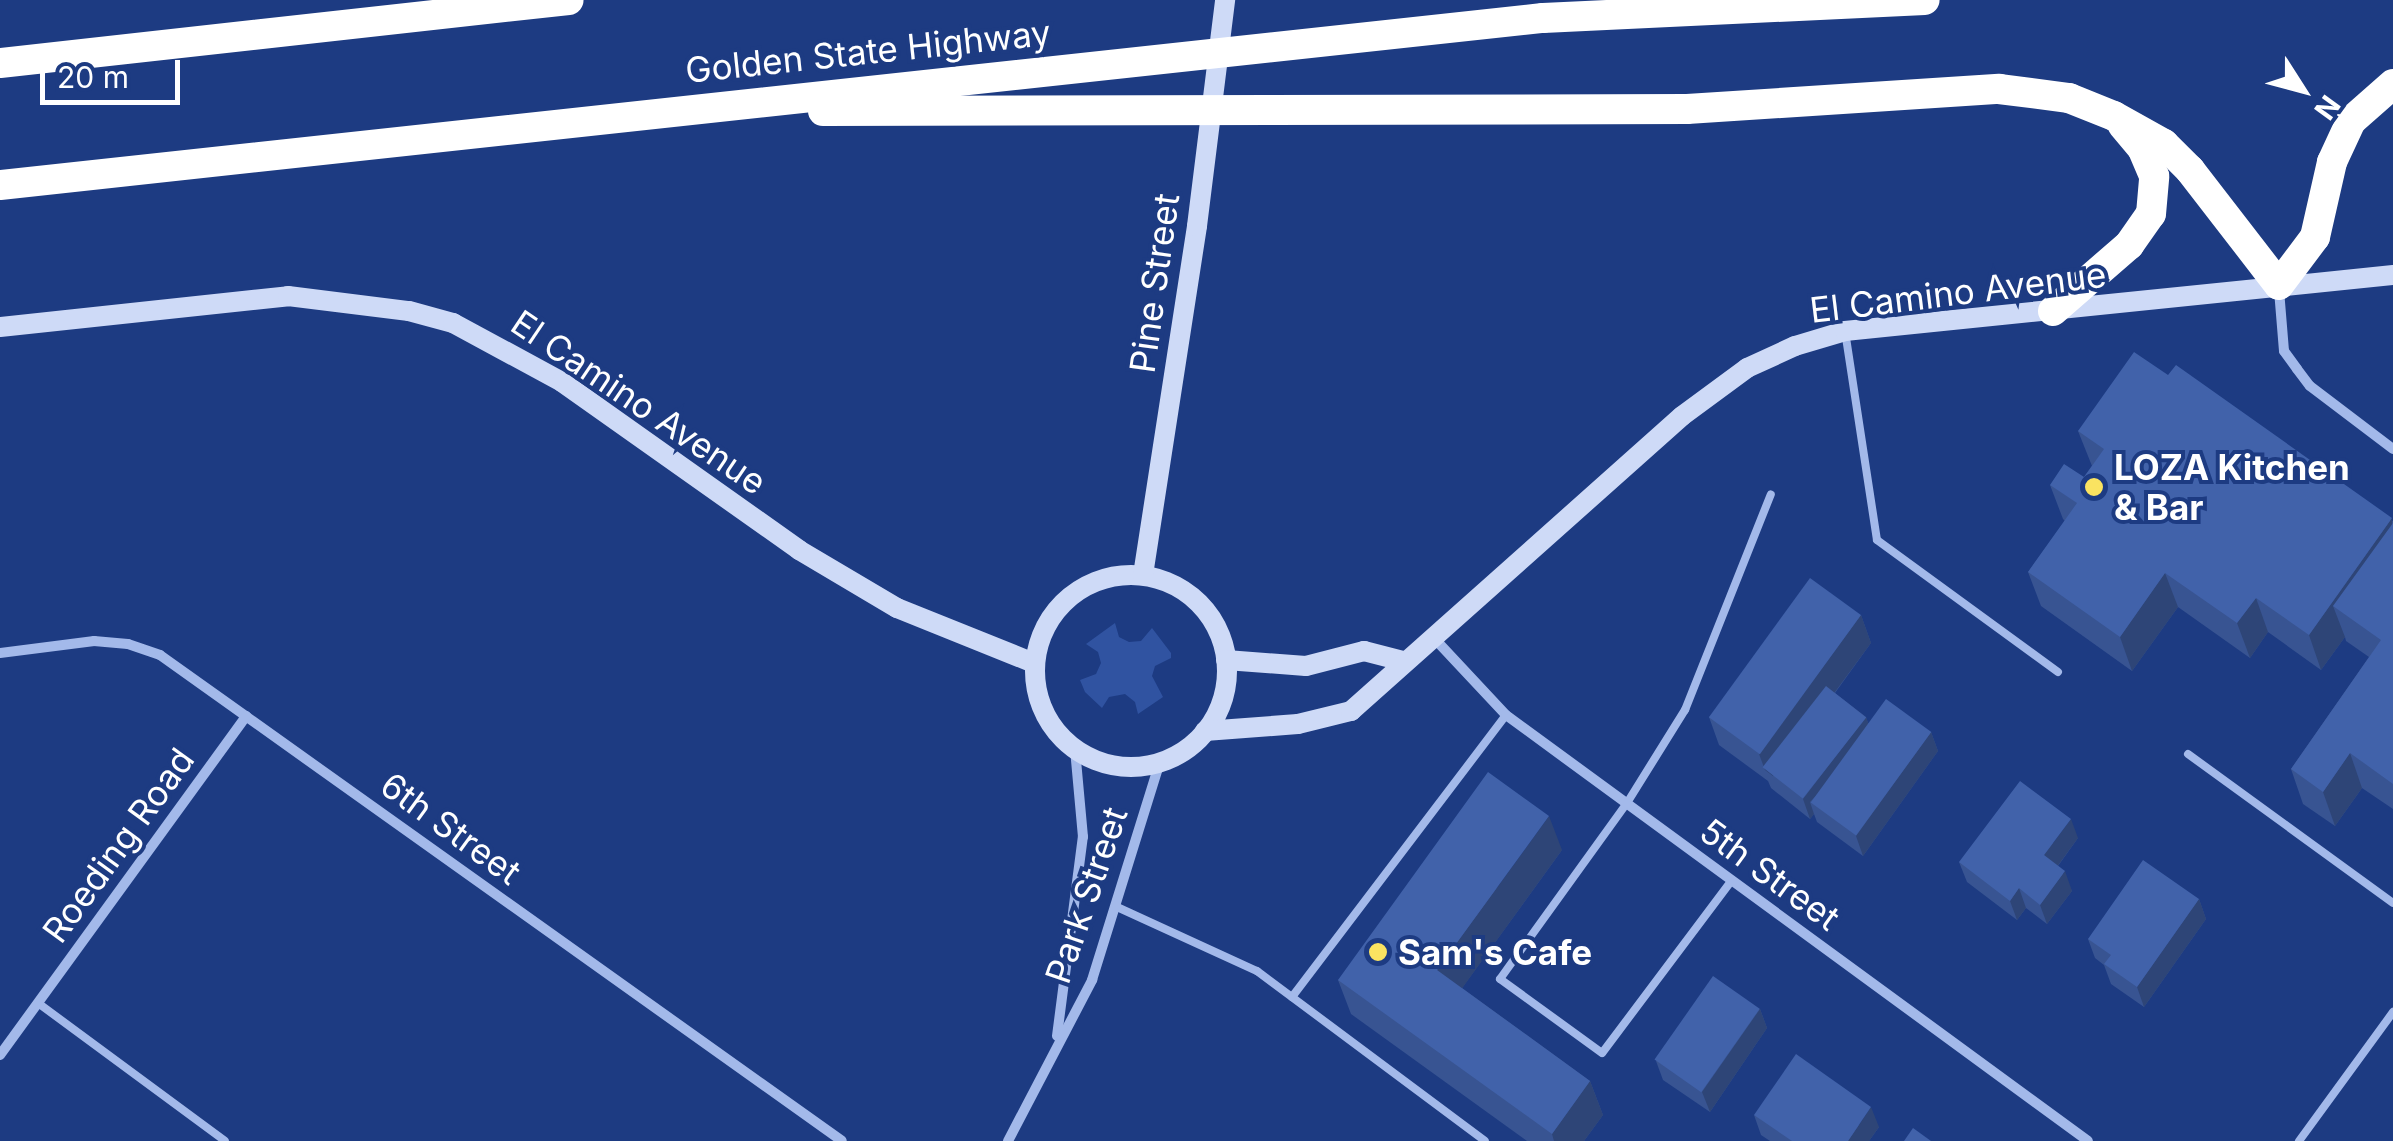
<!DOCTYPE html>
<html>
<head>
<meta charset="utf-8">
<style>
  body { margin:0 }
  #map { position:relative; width:2393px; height:1141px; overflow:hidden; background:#1d3b82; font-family:Inter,sans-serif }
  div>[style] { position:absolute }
  .green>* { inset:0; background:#3053a1 }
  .lane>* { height:8px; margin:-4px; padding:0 4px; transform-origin:4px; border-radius:4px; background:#a3b9ea }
  .street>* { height:10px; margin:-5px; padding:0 5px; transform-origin:5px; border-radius:5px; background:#a3b9ea }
  .secondary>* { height:20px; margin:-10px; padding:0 10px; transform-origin:10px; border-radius:10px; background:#cedaf7 }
  .secondary>.ring { margin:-10px; padding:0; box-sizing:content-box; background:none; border:20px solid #cedaf7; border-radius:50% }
  .highway>* { height:30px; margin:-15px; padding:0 15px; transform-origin:15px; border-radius:15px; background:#fff }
  .wall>* { inset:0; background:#385492 }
  .shaded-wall>* { inset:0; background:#2e4577 }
  .building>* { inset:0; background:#4162aa; transform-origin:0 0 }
  .dots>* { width:28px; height:28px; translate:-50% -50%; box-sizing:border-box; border:5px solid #1d3b82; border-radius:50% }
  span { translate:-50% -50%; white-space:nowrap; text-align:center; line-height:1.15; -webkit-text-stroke:8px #1d3b82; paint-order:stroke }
  .street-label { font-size:35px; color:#fff }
  .poi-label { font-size:35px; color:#fff; font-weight:700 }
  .left { translate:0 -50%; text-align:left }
  .north { position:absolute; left:2253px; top:40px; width:100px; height:100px; -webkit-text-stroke:8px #1d3b82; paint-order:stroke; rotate:126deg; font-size:28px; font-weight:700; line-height:40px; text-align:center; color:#fff }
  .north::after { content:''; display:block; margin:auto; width:35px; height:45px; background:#fff; clip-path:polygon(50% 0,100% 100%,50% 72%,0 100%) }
  .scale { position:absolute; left:40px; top:60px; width:140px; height:45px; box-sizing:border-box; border:5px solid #fff; border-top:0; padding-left:12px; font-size:30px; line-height:35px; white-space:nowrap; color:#fff; -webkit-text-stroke:8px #1d3b82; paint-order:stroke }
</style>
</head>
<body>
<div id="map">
  <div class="green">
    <i style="clip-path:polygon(1115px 623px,1119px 637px,1129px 642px,1141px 641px,1152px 628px,1171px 653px,1171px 658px,1155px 666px,1152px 676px,1163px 697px,1138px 714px,1135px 702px,1125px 694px,1109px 697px,1102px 708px,1085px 692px,1080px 680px,1096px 674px,1101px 663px,1098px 652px,1086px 644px)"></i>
  </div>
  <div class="lane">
    <i style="left:1845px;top:331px;width:211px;rotate:81.3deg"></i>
    <i style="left:1877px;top:540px;width:224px;rotate:36.1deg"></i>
    <i style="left:2188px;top:754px;width:253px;rotate:36deg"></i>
    <i style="left:1732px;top:880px;width:216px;rotate:126.9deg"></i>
    <i style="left:1602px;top:1053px;width:126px;rotate:-144deg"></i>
    <i style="left:1500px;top:979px;width:217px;rotate:-54.2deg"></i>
    <i style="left:1627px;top:803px;width:110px;rotate:-58.1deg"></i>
    <i style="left:1685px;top:710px;width:232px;rotate:-68.3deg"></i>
    <i style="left:1117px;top:907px;width:154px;rotate:24.6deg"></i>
    <i style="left:1257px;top:971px;width:284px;rotate:36.7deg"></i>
    <i style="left:1292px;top:997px;width:354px;rotate:-52.8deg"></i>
    <i style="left:38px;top:1003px;width:232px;rotate:36.4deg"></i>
    <i style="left:2299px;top:1141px;width:160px;rotate:-53.9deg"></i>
  </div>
  <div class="street">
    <i style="left:2279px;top:290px;width:61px;rotate:85.3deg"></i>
    <i style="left:2284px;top:351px;width:22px;rotate:54deg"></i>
    <i style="left:2297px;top:369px;width:21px;rotate:53deg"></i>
    <i style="left:2310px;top:386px;width:104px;rotate:37.2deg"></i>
    <i style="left:1433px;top:637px;width:107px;rotate:46.9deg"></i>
    <i style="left:1506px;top:715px;width:721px;rotate:36.2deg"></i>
    <i style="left:0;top:653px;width:95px;rotate:-7.3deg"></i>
    <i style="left:94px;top:641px;width:34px;rotate:5deg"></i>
    <i style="left:128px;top:644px;width:34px;rotate:19deg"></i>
    <i style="left:160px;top:655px;width:837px;rotate:35.47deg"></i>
    <i style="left:1057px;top:1036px;width:201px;rotate:-82.6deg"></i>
    <i style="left:1083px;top:837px;width:88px;rotate:-95.2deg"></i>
    <i style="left:0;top:1055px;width:419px;rotate:-54deg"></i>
    <i style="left:1008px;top:1141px;width:182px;rotate:-62.4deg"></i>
    <i style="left:1092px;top:980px;width:228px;rotate:-72.7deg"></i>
  </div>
  <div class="secondary">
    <i style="left:0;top:327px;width:290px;rotate:-6.1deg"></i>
    <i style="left:288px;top:296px;width:122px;rotate:7.1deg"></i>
    <i style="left:409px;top:311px;width:46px;rotate:15.3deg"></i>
    <i style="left:453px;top:323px;width:124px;rotate:28.4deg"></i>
    <i style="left:562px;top:382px;width:291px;rotate:35.3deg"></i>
    <i style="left:799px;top:550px;width:114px;rotate:30.6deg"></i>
    <i style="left:897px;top:608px;width:148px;rotate:21.9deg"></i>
    <i class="ring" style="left:1035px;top:575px;width:172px;height:172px"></i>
    <i style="left:1143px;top:575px;width:353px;rotate:-81.2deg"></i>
    <i style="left:1197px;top:226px;width:228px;rotate:-82.9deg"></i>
    <i style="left:1226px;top:660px;width:80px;rotate:4.3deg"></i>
    <i style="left:1306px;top:666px;width:60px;rotate:-14.5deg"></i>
    <i style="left:1364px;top:651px;width:40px;rotate:14.4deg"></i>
    <i style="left:1205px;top:731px;width:93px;rotate:-4.3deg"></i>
    <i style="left:1298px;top:724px;width:55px;rotate:-13.8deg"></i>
    <i style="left:1351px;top:711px;width:443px;rotate:-41.7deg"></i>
    <i style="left:1682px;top:416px;width:81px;rotate:-36.4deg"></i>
    <i style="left:1747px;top:368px;width:53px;rotate:-24.6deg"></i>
    <i style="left:1795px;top:346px;width:52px;rotate:-16.7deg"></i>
    <i style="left:1845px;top:331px;width:551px;rotate:-5.83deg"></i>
  </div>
  <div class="highway">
    <i style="left:0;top:63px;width:572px;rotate:-6.32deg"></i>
    <i style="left:823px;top:111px;width:864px;rotate:-0.13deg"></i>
    <i style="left:1687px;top:109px;width:313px;rotate:-3.7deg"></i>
    <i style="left:1999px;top:89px;width:71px;rotate:7.3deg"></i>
    <i style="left:2069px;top:98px;width:48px;rotate:21.8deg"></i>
    <i style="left:2114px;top:116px;width:57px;rotate:29.2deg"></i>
    <i style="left:2164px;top:144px;width:37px;rotate:45deg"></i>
    <i style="left:2190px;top:170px;width:145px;rotate:52.3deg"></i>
    <i style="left:2279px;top:285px;width:60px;rotate:-53.1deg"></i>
    <i style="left:2315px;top:237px;width:77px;rotate:-77.2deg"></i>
    <i style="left:2332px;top:162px;width:45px;rotate:-65.1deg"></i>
    <i style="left:2351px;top:121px;width:56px;rotate:-41.4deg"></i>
    <i style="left:0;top:185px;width:1552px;rotate:-6.18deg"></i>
    <i style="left:1543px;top:18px;width:382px;rotate:-2.7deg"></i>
    <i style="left:2053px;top:311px;width:101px;rotate:-41deg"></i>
    <i style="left:2129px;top:245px;width:38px;rotate:-55deg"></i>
    <i style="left:2151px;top:214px;width:38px;rotate:-85deg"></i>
    <i style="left:2154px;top:176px;width:30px;rotate:-113deg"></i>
    <i style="left:2142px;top:148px;width:30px;rotate:-130deg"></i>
  </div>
  <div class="wall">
    <i style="clip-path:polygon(2168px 375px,2393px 521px,2393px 809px,2362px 788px,2335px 826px,2303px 804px,2291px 769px,2369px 657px,2346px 641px,2345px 637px,2321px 670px,2268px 632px,2250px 658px,2178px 607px,2132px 671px,2041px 606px,2028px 572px,2065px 521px,2063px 519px,2050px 485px,2084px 477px,2092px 466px,2078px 431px)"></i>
    <i style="clip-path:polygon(1861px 615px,1871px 643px,1835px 693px,1866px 717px,1868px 723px,1931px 732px,1938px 751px,1863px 856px,1817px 822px,1814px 814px,1810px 819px,1771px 788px,1768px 781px,1719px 745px,1709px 717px)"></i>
    <i style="clip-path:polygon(2078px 838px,2058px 866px,2072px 891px,2047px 924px,2026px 908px,2017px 920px,1967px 882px,1959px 862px)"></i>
    <i style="clip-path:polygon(1562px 850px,1462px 988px,1590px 1081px,1603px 1115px,1584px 1141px,1527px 1141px,1351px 1014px,1338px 980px)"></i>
    <i style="clip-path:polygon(2199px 899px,2206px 919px,2144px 1007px,2111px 984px,2104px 965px,2095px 958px,2088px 939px)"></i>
    <i style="clip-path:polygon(1760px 1009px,1767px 1028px,1710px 1112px,1663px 1080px,1656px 1061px)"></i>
    <i style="clip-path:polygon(1754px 1115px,1879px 1127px,1869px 1141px,1770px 1141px,1761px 1135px)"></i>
  </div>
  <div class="shaded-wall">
    <i style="clip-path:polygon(2392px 518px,2393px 568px,2333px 606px,2345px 637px,2321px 670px,2309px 635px)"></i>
    <i style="clip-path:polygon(2165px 573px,2178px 607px,2132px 671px,2120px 637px)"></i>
    <i style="clip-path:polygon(2256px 598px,2268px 632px,2250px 658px,2237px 623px)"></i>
    <i style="clip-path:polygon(1861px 615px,1871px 643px,1773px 776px,1765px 770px,1759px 754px)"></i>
    <i style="clip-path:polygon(1866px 717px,1873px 736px,1810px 802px,1814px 814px,1810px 819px,1803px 799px)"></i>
    <i style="clip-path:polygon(1931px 732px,1938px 751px,1863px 856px,1856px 836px)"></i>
    <i style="clip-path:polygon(2350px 753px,2362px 788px,2335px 826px,2323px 792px)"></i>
    <i style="clip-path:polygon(1549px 816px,1562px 850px,1450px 1005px,1437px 970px)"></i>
    <i style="clip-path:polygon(2071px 819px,2078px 838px,2051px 875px,2044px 855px)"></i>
    <i style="clip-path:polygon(2065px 871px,2072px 891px,2047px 924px,2040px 905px)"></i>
    <i style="clip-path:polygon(2019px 888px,2026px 908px,2017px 920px,2010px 901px)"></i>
    <i style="clip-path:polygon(2199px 899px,2206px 919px,2144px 1007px,2137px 987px)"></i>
    <i style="clip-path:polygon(1760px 1009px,1767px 1028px,1710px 1112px,1702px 1092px)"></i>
    <i style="clip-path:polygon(1590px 1081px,1603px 1115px,1584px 1141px,1554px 1141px,1552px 1134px)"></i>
    <i style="clip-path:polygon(1871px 1107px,1879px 1127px,1869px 1141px,1848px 1141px)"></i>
  </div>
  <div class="building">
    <i style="clip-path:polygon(2134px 352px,2168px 375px,2176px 365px,2392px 518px,2309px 635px,2256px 598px,2237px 623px,2165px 573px,2120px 637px,2028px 572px,2077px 503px,2050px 485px,2064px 464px,2084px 477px,2104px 449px,2078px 431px)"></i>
    <i style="clip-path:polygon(2393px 523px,2393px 784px,2350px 753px,2323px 792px,2291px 769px,2381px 640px,2333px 606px)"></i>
    <i style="left:1810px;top:578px;width:63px;height:172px;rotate:36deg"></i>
    <i style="left:1826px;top:686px;width:51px;height:103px;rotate:38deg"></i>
    <i style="left:1886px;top:699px;width:56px;height:128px;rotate:36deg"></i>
    <i style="clip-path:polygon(1488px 772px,1549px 816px,1437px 970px,1590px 1081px,1552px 1134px,1338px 980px)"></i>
    <i style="clip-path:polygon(2020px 781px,2071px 819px,2044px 855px,2065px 871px,2040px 905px,2019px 888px,2010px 901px,1959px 862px)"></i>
    <i style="clip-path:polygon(2143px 860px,2199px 899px,2137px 987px,2104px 964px,2111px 955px,2088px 939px)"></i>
    <i style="left:1713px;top:976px;width:57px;height:102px;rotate:35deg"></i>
    <i style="clip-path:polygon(1796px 1054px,1871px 1107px,1848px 1141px,1792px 1141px,1754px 1115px)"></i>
    <i style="clip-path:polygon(1913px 1128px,1931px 1141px,1904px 1141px)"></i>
  </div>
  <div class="dots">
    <i style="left:2094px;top:487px;background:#fae361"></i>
    <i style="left:1378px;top:952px;background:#fae361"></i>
  </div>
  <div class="street-label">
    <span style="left:868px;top:51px;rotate:-6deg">Golden State Highway</span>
    <span style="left:1154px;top:283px;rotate:-82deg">Pine Street</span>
    <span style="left:1958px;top:292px;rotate:-7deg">El Camino Avenue</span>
    <span style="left:639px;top:402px;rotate:34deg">El Camino Avenue</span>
    <span style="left:451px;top:828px;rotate:36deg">6th Street</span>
    <span style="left:118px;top:845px;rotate:-54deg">Roeding Road</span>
    <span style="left:1770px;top:874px;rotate:36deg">5th Street</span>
    <span style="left:1086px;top:895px;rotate:-71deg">Park Street</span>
  </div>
  <div class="poi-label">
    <span class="left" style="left:2114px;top:487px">LOZA Kitchen<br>&amp; Bar</span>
    <span class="left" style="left:1398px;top:952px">Sam's Cafe</span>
  </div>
  <div class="north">N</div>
  <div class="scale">20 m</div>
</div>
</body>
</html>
